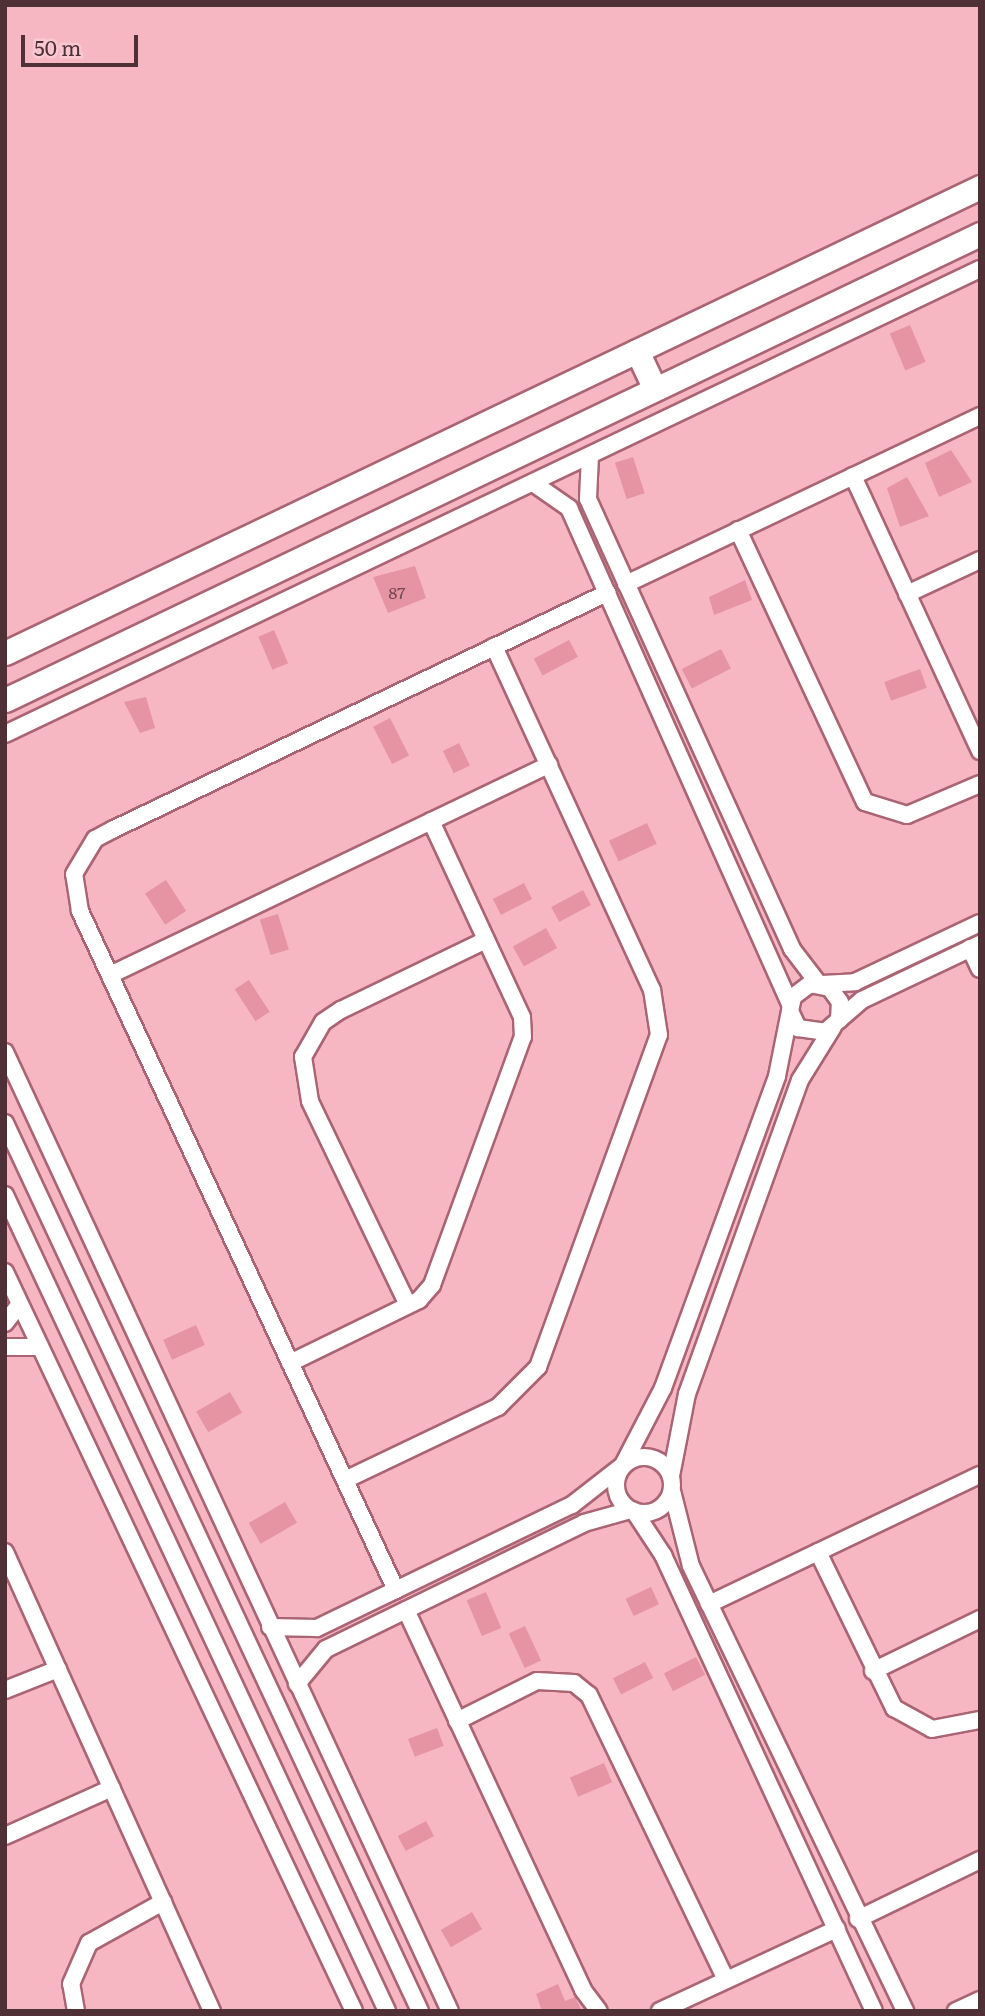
<!DOCTYPE html>
<html>
<head>
<meta charset="utf-8">
<style>
  body { margin:0 }
  #map { position:relative; width:985px; height:2016px; overflow:hidden; background:#f6b7c3; font-family:Literata,serif }
  div>[style] { position:absolute }
  .building>* { inset:0; background:#e694a4; transform-origin:0 0 }
  .roads { filter:drop-shadow(2px 0 #aa6473) drop-shadow(-2px 0 #aa6473) drop-shadow(0 2px #aa6473) drop-shadow(0 -2px #aa6473) }
  .street>* { height:16px; margin:-8px; padding:0 8px; transform-origin:8px; border-radius:8px; background:#fff }
  .street>.ring { margin:-8px; padding:0; box-sizing:content-box; background:none; border:16px solid #fff; border-radius:50% }
  .secondary>* { height:23px; margin:-11.5px; padding:0 11.5px; transform-origin:11.5px; border-radius:11.5px; background:#fff }
  span { translate:-50% -50%; white-space:nowrap; text-align:center; line-height:1.15; -webkit-text-stroke:6px #f9c9d1; paint-order:stroke }
  .number-label { font-size:16px; color:#754952 }
  .number-label span { -webkit-text-stroke-width:0 }
  .frame { position:absolute; inset:0; border:7px solid #4f3036; pointer-events:none }
  .scale { position:absolute; left:21px; top:35px; width:117px; height:32px; box-sizing:border-box; border:4px solid #4f3036; border-top:0; padding-left:9px; font-size:21px; line-height:24px; white-space:nowrap; color:#4f3036; -webkit-text-stroke:5px #f9c9d1; paint-order:stroke }
</style>
</head>
<body>
<div id="map">
  <div class="building">
    <i style="left:910px;top:325px;width:40px;height:22px;rotate:67deg"></i>
    <i style="clip-path:polygon(951px 450px,972px 482px,939px 497px,925px 463px)"></i>
    <i style="left:633px;top:457px;width:38px;height:19px;rotate:72deg"></i>
    <i style="clip-path:polygon(907px 477px,929px 516px,900px 527px,887px 488px)"></i>
    <i style="clip-path:polygon(415px 566px,426px 598px,388px 613px,373px 577px)"></i>
    <i style="clip-path:polygon(745px 580px,752px 600px,714px 615px,709px 597px)"></i>
    <i style="left:274px;top:630px;width:36px;height:17px;rotate:67deg"></i>
    <i style="left:569px;top:640px;width:19px;height:40px;rotate:62deg"></i>
    <i style="left:721px;top:649px;width:22px;height:44px;rotate:63deg"></i>
    <i style="left:920px;top:669px;width:20px;height:38px;rotate:70deg"></i>
    <i style="clip-path:polygon(146px 697px,155px 728px,140px 733px,124px 702px)"></i>
    <i style="left:390px;top:718px;width:42px;height:19px;rotate:63deg"></i>
    <i style="left:459px;top:743px;width:25px;height:18px;rotate:64deg"></i>
    <i style="left:647px;top:823px;width:23px;height:42px;rotate:65deg"></i>
    <i style="left:166px;top:880px;width:37px;height:25px;rotate:57deg"></i>
    <i style="left:524px;top:883px;width:18px;height:35px;rotate:63deg"></i>
    <i style="left:583px;top:890px;width:17px;height:36px;rotate:62deg"></i>
    <i style="left:278px;top:914px;width:37px;height:19px;rotate:73deg"></i>
    <i style="left:546px;top:928px;width:23px;height:38px;rotate:61deg"></i>
    <i style="left:249px;top:980px;width:38px;height:17px;rotate:57deg"></i>
    <i style="left:196px;top:1325px;width:22px;height:36px;rotate:66deg"></i>
    <i style="left:230px;top:1392px;width:24px;height:39px;rotate:60deg"></i>
    <i style="left:285px;top:1502px;width:24px;height:42px;rotate:60deg"></i>
    <i style="left:651px;top:1587px;width:19px;height:28px;rotate:65deg"></i>
    <i style="left:486px;top:1592px;width:39px;height:21px;rotate:67deg"></i>
    <i style="left:525px;top:1626px;width:38px;height:18px;rotate:65deg"></i>
    <i style="left:696px;top:1657px;width:20px;height:36px;rotate:63deg"></i>
    <i style="left:645px;top:1662px;width:18px;height:36px;rotate:63deg"></i>
    <i style="left:437px;top:1728px;width:19px;height:31px;rotate:69deg"></i>
    <i style="left:604px;top:1763px;width:21px;height:37px;rotate:67deg"></i>
    <i style="left:426px;top:1821px;width:17px;height:32px;rotate:62deg"></i>
    <i style="left:472px;top:1912px;width:20px;height:36px;rotate:60deg"></i>
    <i style="clip-path:polygon(558px 1984px,565px 2001px,575px 1997px,582px 2011px,542px 2011px,536px 1994px)"></i>
  </div>
  <div class="roads">
    <div class="street">
      <i style="left:590px;top:456px;width:43px;rotate:92.7deg"></i>
      <i style="left:588px;top:499px;width:494px;rotate:65.6deg"></i>
      <i style="left:792px;top:949px;width:43px;rotate:52.6deg"></i>
      <i style="left:853px;top:476px;width:303px;rotate:65.2deg"></i>
      <i style="left:533px;top:483px;width:44px;rotate:34.8deg"></i>
      <i style="left:569px;top:508px;width:543px;rotate:65.98deg"></i>
      <i style="left:738px;top:530px;width:300px;rotate:65deg"></i>
      <i style="left:865px;top:802px;width:44px;rotate:17.2deg"></i>
      <i style="left:907px;top:815px;width:79px;rotate:-23deg"></i>
      <i style="left:626px;top:584px;width:392px;rotate:-25.4deg"></i>
      <i style="left:907px;top:594px;width:81px;rotate:-25deg"></i>
      <i style="left:5px;top:734px;width:1080px;rotate:-25.5deg"></i>
      <i style="left:970px;top:948px;width:23px;rotate:65deg"></i>
      <i style="left:110px;top:975px;width:487px;rotate:-25.6deg"></i>
      <i style="left:822px;top:984px;width:33px;rotate:-3deg"></i>
      <i style="left:855px;top:982px;width:138px;rotate:-25.3deg"></i>
      <i style="left:839px;top:1020px;width:18px;rotate:-87deg"></i>
      <i style="left:840px;top:1002px;width:17px;rotate:-126deg"></i>
      <i style="left:830px;top:988px;width:20px;rotate:-169deg"></i>
      <i style="left:810px;top:984px;width:21px;rotate:143deg"></i>
      <i style="left:793px;top:997px;width:14px;rotate:102deg"></i>
      <i style="left:790px;top:1011px;width:19px;rotate:65deg"></i>
      <i style="left:798px;top:1028px;width:27px;rotate:8deg"></i>
      <i style="left:825px;top:1032px;width:49px;rotate:-40.9deg"></i>
      <i style="left:862px;top:1000px;width:131px;rotate:-25.4deg"></i>
      <i style="left:5px;top:1052px;width:1057px;rotate:65.11deg"></i>
      <i style="left:5px;top:1123px;width:980px;rotate:64.95deg"></i>
      <i style="left:5px;top:1195px;width:901px;rotate:64.91deg"></i>
      <i style="left:5px;top:1272px;width:817px;rotate:64.72deg"></i>
      <i style="left:408px;top:1305px;width:226px;rotate:-115.7deg"></i>
      <i style="left:310px;top:1101px;width:45px;rotate:-99deg"></i>
      <i style="left:303px;top:1057px;width:40px;rotate:-60.3deg"></i>
      <i style="left:323px;top:1022px;width:22px;rotate:-34deg"></i>
      <i style="left:341px;top:1010px;width:161px;rotate:-25.8deg"></i>
      <i style="left:5px;top:1323px;width:24px;rotate:-52deg"></i>
      <i style="left:5px;top:1347px;width:35px"></i>
      <i style="left:290px;top:1363px;width:144px;rotate:-26deg"></i>
      <i style="left:419px;top:1300px;width:20px;rotate:-49deg"></i>
      <i style="left:432px;top:1285px;width:264px;rotate:-69.9deg"></i>
      <i style="left:523px;top:1037px;width:20px;rotate:-93deg"></i>
      <i style="left:522px;top:1017px;width:216px;rotate:-114.9deg"></i>
      <i class="ring" style="left:616px;top:1457px;width:40px;height:40px"></i>
      <i style="left:624px;top:1463px;width:85px;rotate:-62.5deg"></i>
      <i style="left:663px;top:1388px;width:332px;rotate:-69.9deg"></i>
      <i style="left:777px;top:1076px;width:66px;rotate:-78.7deg"></i>
      <i style="left:671px;top:1476px;width:84px;rotate:-79deg"></i>
      <i style="left:687px;top:1394px;width:334px;rotate:-70.2deg"></i>
      <i style="left:800px;top:1080px;width:62px;rotate:-58.1deg"></i>
      <i style="left:345px;top:1480px;width:170px;rotate:-25.5deg"></i>
      <i style="left:498px;top:1407px;width:57px;rotate:-45deg"></i>
      <i style="left:538px;top:1367px;width:353px;rotate:-70deg"></i>
      <i style="left:659px;top:1035px;width:46px;rotate:-98.8deg"></i>
      <i style="left:652px;top:990px;width:378px;rotate:-114.7deg"></i>
      <i style="left:672px;top:1491px;width:77px;rotate:75.8deg"></i>
      <i style="left:691px;top:1566px;width:494px;rotate:64.3deg"></i>
      <i style="left:634px;top:1511px;width:53px;rotate:56.6deg"></i>
      <i style="left:663px;top:1555px;width:502px;rotate:65.17deg"></i>
      <i style="left:5px;top:1552px;width:504px;rotate:65.73deg"></i>
      <i style="left:818px;top:1552px;width:174px;rotate:64deg"></i>
      <i style="left:894px;top:1708px;width:43px;rotate:28.9deg"></i>
      <i style="left:932px;top:1729px;width:49px;rotate:-10.6deg"></i>
      <i style="left:396px;top:1590px;width:749px;rotate:-114.96deg"></i>
      <i style="left:80px;top:911px;width:37px;rotate:-99deg"></i>
      <i style="left:74px;top:874px;width:41px;rotate:-59deg"></i>
      <i style="left:95px;top:839px;width:21px;rotate:-28deg"></i>
      <i style="left:114px;top:829px;width:547px;rotate:-25.58deg"></i>
      <i style="left:709px;top:1604px;width:300px;rotate:-25.5deg"></i>
      <i style="left:406px;top:1610px;width:419px;rotate:65deg"></i>
      <i style="left:583px;top:1990px;width:26px;rotate:53deg"></i>
      <i style="left:270px;top:1627px;width:47px;rotate:1.2deg"></i>
      <i style="left:317px;top:1628px;width:283px;rotate:-25.8deg"></i>
      <i style="left:572px;top:1505px;width:63px;rotate:-38deg"></i>
      <i style="left:873px;top:1671px;width:119px;rotate:-25.9deg"></i>
      <i style="left:297px;top:1684px;width:45px;rotate:-50.4deg"></i>
      <i style="left:326px;top:1649px;width:287px;rotate:-26deg"></i>
      <i style="left:584px;top:1523px;width:49px;rotate:-15.5deg"></i>
      <i style="left:5px;top:1690px;width:57px;rotate:-21.6deg"></i>
      <i style="left:457px;top:1721px;width:89px;rotate:-26.6deg"></i>
      <i style="left:537px;top:1681px;width:37px;rotate:3deg"></i>
      <i style="left:574px;top:1683px;width:19px;rotate:39deg"></i>
      <i style="left:589px;top:1695px;width:316px;rotate:64.3deg"></i>
      <i style="left:5px;top:1836px;width:117px;rotate:-24.2deg"></i>
      <i style="left:858px;top:1919px;width:136px;rotate:-25.8deg"></i>
      <i style="left:76px;top:2011px;width:27px;rotate:-100deg"></i>
      <i style="left:71px;top:1984px;width:45px;rotate:-66.3deg"></i>
      <i style="left:89px;top:1943px;width:85px;rotate:-29deg"></i>
      <i style="left:660px;top:2011px;width:195px;rotate:-24.9deg"></i>
      <i style="left:956px;top:2011px;width:26px;rotate:-25deg"></i>
    </div>
    <div class="secondary">
      <i style="left:637px;top:351px;width:42px;rotate:64.7deg"></i>
      <i style="left:5px;top:653px;width:1081px;rotate:-25.55deg"></i>
      <i style="left:5px;top:700px;width:1081px;rotate:-25.55deg"></i>
    </div>
  </div>
  <div class="number-label">
    <span style="left:397px;top:592px">87</span>
  </div>
  <div class="frame"></div>
  <div class="scale">50 m</div>
</div>
</body>
</html>
